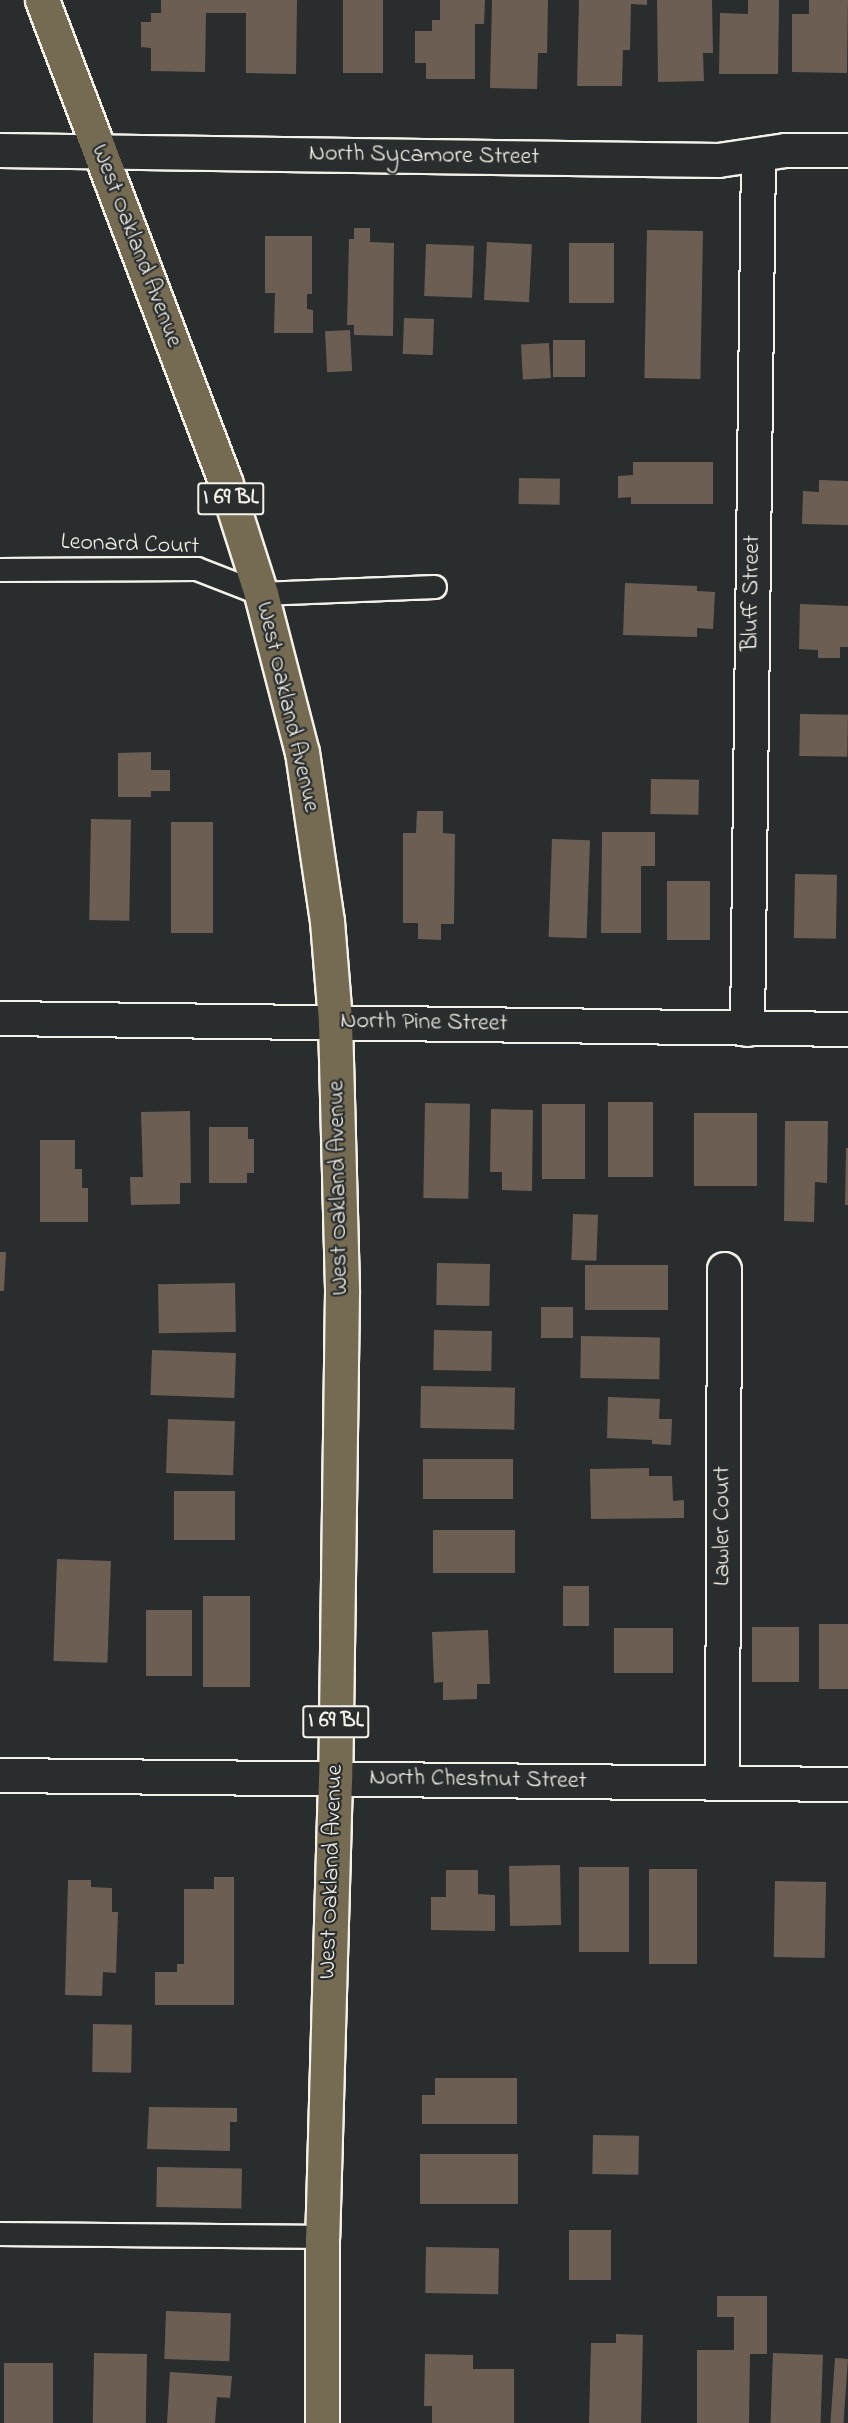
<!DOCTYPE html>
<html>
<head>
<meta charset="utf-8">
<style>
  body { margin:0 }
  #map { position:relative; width:848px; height:2423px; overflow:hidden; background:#2a2d2e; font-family:"Indie Flower",sans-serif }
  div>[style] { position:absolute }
  .building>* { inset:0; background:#6c5e53; transform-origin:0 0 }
  .roads { filter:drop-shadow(2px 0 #f4f1e8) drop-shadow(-2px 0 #f4f1e8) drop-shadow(0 2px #f4f1e8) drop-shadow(0 -2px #f4f1e8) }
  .service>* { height:22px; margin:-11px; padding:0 11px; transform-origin:11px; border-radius:11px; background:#2a2d2e }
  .minor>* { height:33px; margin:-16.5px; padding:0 16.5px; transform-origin:16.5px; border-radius:16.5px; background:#2a2d2e }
  .primary>* { height:33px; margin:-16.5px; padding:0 16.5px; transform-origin:16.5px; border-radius:16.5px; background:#746b52 }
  span { translate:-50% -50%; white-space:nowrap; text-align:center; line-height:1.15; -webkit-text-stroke:4.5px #2a2d2e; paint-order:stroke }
  .shield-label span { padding:2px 4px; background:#2a2d2e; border:2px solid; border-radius:4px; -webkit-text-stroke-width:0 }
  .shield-label { font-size:22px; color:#f4f1e8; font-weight:700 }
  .street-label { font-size:24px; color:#f4f1e8 }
</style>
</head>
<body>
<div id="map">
  <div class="building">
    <i style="clip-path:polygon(161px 0,297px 0,296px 74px,246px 73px,246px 13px,206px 13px,205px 72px,151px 71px,151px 48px,141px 47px,141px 22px,151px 22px,151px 13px,161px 13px)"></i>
    <i style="left:343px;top:0;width:40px;height:73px"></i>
    <i style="clip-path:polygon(440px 0,485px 0,484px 24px,475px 24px,475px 79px,426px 79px,426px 63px,415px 63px,415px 31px,432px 31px,432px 20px,440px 20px)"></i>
    <i style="clip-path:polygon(492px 0,548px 0,547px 53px,538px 53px,537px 89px,490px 88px)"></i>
    <i style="clip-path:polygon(579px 0,647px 0,647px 5px,631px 4px,630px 50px,623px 50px,622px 86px,577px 86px)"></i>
    <i style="clip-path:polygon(657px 0,712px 0,713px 53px,703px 53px,704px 81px,658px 82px)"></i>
    <i style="clip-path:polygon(748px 0,779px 0,778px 74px,719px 74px,720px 13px,748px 14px)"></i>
    <i style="clip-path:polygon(809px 0,848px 0,847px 73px,792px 72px,792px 14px,809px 14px)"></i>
    <i style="clip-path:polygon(354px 228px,370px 228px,370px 242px,394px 243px,393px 336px,354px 335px,354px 325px,347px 325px,349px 239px,354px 239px)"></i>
    <i style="left:647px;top:230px;width:56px;height:148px;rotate:1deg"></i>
    <i style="clip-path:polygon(265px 236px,312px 236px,312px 294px,307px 294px,307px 309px,313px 310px,313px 333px,274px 333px,275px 293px,265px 293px)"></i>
    <i style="left:487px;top:242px;width:45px;height:58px;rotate:3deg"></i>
    <i style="left:569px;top:243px;width:45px;height:60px"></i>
    <i style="left:426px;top:244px;width:48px;height:52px;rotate:2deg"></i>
    <i style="left:404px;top:318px;width:30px;height:36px;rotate:2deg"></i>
    <i style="left:350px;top:330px;width:41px;height:25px;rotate:87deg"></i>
    <i style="left:585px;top:340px;width:37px;height:32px;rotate:90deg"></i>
    <i style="left:549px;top:343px;width:35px;height:28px;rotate:87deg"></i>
    <i style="clip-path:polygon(633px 462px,713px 462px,713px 504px,631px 504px,631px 497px,618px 498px,618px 476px,633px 475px)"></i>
    <i style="left:519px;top:478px;width:41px;height:26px;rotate:1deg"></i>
    <i style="clip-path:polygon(819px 480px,848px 481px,848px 525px,802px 524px,803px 491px,819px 492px)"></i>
    <i style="clip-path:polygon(625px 583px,697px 586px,697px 591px,715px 592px,713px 629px,697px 628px,697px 637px,623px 635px)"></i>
    <i style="clip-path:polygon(800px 604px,848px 606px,848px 647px,840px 647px,840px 658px,818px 658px,818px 650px,799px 649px)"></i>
    <i style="left:800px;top:714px;width:48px;height:42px;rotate:1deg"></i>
    <i style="clip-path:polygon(151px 752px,151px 770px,170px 770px,170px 791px,151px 791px,151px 797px,118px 797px,118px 753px)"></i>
    <i style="left:651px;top:779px;width:48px;height:35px;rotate:1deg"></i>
    <i style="clip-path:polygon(417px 811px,443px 811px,443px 833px,455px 834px,454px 924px,441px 924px,441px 940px,418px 939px,418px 923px,403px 923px,403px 833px,416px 833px)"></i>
    <i style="left:91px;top:819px;width:40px;height:101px;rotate:1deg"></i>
    <i style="left:171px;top:822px;width:42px;height:111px"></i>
    <i style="clip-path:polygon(602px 832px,655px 832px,655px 866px,641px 866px,641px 933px,601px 933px)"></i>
    <i style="left:552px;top:839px;width:38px;height:98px;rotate:2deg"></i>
    <i style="left:795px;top:874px;width:42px;height:64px;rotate:1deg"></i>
    <i style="left:667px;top:881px;width:43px;height:59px"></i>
    <i style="left:608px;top:1102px;width:45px;height:75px"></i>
    <i style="left:425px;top:1103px;width:45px;height:95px;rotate:1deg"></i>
    <i style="left:542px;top:1104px;width:43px;height:75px"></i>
    <i style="clip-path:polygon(491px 1109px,533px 1110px,532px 1191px,502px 1190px,502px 1172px,490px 1172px)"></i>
    <i style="clip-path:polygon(190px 1111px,191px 1183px,180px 1183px,180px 1204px,131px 1205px,130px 1177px,143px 1177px,141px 1112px)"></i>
    <i style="left:694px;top:1113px;width:63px;height:73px"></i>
    <i style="clip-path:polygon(785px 1121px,828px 1121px,827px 1183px,815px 1182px,814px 1222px,784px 1221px)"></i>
    <i style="clip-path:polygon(209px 1127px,248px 1127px,248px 1139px,254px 1139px,254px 1173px,247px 1173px,247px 1183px,209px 1183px)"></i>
    <i style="clip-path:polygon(40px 1140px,75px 1140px,75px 1169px,82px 1169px,82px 1188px,88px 1188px,88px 1222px,40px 1222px)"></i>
    <i style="clip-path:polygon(846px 1148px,848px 1148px,848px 1205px,845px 1205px)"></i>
    <i style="left:573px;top:1214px;width:25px;height:46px;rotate:2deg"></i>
    <i style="clip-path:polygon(0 1252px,6px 1252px,4px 1291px,0 1291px)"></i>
    <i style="left:437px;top:1263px;width:53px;height:42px;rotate:1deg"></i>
    <i style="left:585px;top:1265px;width:83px;height:45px"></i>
    <i style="left:235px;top:1283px;width:49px;height:77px;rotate:89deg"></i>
    <i style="left:541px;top:1307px;width:32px;height:31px"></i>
    <i style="left:434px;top:1330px;width:58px;height:40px;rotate:1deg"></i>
    <i style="left:581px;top:1336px;width:79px;height:42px;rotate:1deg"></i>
    <i style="left:152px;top:1350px;width:84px;height:45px;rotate:2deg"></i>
    <i style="left:421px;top:1386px;width:94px;height:42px;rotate:1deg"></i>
    <i style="clip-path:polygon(608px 1397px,660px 1399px,659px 1419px,672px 1419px,671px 1445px,652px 1444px,652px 1440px,607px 1438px)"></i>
    <i style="left:168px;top:1419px;width:67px;height:54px;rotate:2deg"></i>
    <i style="left:423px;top:1459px;width:90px;height:40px"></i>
    <i style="clip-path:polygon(649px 1468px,649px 1476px,672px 1476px,673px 1501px,684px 1500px,684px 1518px,591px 1519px,590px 1469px)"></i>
    <i style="left:174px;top:1491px;width:61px;height:49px"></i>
    <i style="left:515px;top:1530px;width:43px;height:82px;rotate:90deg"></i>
    <i style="left:57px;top:1559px;width:54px;height:102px;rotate:2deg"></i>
    <i style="left:563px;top:1586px;width:26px;height:40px"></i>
    <i style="left:203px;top:1596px;width:47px;height:91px"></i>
    <i style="left:146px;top:1610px;width:46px;height:66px"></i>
    <i style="left:848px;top:1624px;width:65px;height:29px;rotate:90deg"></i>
    <i style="left:752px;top:1627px;width:47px;height:55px"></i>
    <i style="left:673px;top:1628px;width:45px;height:59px;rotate:90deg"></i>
    <i style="clip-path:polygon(488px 1630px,490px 1684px,477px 1684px,477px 1699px,443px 1700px,443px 1682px,434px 1683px,432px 1632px)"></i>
    <i style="left:560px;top:1865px;width:60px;height:51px;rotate:89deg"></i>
    <i style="left:579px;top:1867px;width:50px;height:85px"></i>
    <i style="left:649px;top:1869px;width:48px;height:95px"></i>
    <i style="clip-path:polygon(446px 1870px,478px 1870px,478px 1894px,495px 1895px,495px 1931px,431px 1930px,431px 1897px,446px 1897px)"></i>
    <i style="clip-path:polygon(214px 1877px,234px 1877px,234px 2005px,155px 2005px,155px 1972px,177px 1972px,177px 1964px,184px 1964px,184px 1889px,214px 1889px)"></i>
    <i style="clip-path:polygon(68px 1880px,91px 1880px,91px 1887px,112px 1888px,112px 1912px,118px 1912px,116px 1973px,103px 1972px,102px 1996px,65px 1995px)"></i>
    <i style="left:775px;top:1881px;width:51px;height:76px;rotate:1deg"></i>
    <i style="left:93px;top:2024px;width:39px;height:48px;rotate:1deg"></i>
    <i style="clip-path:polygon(435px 2078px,517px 2078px,517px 2124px,422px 2124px,422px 2095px,435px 2095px)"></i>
    <i style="clip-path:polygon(149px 2107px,237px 2108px,237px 2122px,230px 2122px,230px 2151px,147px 2149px)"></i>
    <i style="left:593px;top:2135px;width:46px;height:39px;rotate:1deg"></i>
    <i style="left:420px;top:2154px;width:98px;height:50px"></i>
    <i style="left:157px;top:2167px;width:85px;height:40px;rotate:1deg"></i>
    <i style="left:569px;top:2230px;width:42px;height:50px"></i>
    <i style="left:426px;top:2247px;width:73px;height:46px;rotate:1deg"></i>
    <i style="clip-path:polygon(717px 2296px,767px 2296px,767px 2354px,750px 2354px,749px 2423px,697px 2423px,697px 2350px,734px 2350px,734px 2317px,717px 2317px)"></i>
    <i style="left:166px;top:2311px;width:65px;height:48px;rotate:2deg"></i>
    <i style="clip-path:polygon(616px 2334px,643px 2335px,641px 2423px,589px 2423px,591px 2343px,616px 2343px)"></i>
    <i style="left:94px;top:2353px;width:53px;height:70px;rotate:1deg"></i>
    <i style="left:773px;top:2353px;width:50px;height:70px;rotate:2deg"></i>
    <i style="clip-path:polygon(425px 2354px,473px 2355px,473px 2369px,514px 2369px,514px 2423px,432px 2423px,432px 2406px,424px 2406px)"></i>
    <i style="left:835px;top:2358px;width:13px;height:65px;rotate:4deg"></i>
    <i style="left:53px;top:2363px;width:60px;height:49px;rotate:90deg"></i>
    <i style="clip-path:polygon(170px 2372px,232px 2376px,230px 2398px,217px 2397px,215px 2423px,167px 2423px)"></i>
  </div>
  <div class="roads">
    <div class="service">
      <i style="left:0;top:570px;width:197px;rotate:-0.3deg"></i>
      <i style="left:197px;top:569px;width:69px;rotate:21.3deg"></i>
      <i style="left:261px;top:594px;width:174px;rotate:-2.3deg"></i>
      <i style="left:0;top:2234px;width:322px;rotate:0.5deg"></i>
    </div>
    <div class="minor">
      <i style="left:0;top:150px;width:718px;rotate:0.8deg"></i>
      <i style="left:718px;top:160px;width:68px;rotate:-8.5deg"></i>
      <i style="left:785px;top:150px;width:63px"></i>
      <i style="left:0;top:1018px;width:848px;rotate:0.74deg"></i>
      <i style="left:747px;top:1029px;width:873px;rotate:-89.28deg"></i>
      <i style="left:0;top:1775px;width:848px;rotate:0.61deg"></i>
      <i style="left:722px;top:1783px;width:514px;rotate:-89.78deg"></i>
    </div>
    <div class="primary">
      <i style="left:42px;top:0;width:515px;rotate:69.17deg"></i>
      <i style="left:225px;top:481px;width:119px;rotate:72.3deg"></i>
      <i style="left:261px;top:594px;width:163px;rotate:75.5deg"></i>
      <i style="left:302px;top:752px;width:171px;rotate:81.6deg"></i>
      <i style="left:327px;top:921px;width:100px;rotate:85.4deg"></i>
      <i style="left:335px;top:1021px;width:271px;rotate:88.5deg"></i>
      <i style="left:342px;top:1292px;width:487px;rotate:90.8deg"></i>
      <i style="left:335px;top:1779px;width:458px;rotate:91.6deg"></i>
      <i style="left:322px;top:2237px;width:186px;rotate:90deg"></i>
    </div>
  </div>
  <div class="shield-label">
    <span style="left:231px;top:499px">I 69 BL</span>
    <span style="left:336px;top:1722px">I 69 BL</span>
  </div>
  <div class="street-label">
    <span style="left:424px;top:156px;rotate:1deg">North Sycamore Street</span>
    <span style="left:136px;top:246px;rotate:69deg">West Oakland Avenue</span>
    <span style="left:130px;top:545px;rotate:2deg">Leonard Court</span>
    <span style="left:752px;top:593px;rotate:-89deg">Bluff Street</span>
    <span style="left:287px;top:707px;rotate:77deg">West Oakland Avenue</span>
    <span style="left:424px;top:1023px;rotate:1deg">North Pine Street</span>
    <span style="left:339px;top:1188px;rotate:-91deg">West Oakland Avenue</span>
    <span style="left:723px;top:1526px;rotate:-90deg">Lawler Court</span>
    <span style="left:478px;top:1780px;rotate:1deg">North Chestnut Street</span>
    <span style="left:332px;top:1872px;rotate:-88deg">West Oakland Avenue</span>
  </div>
</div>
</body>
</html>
